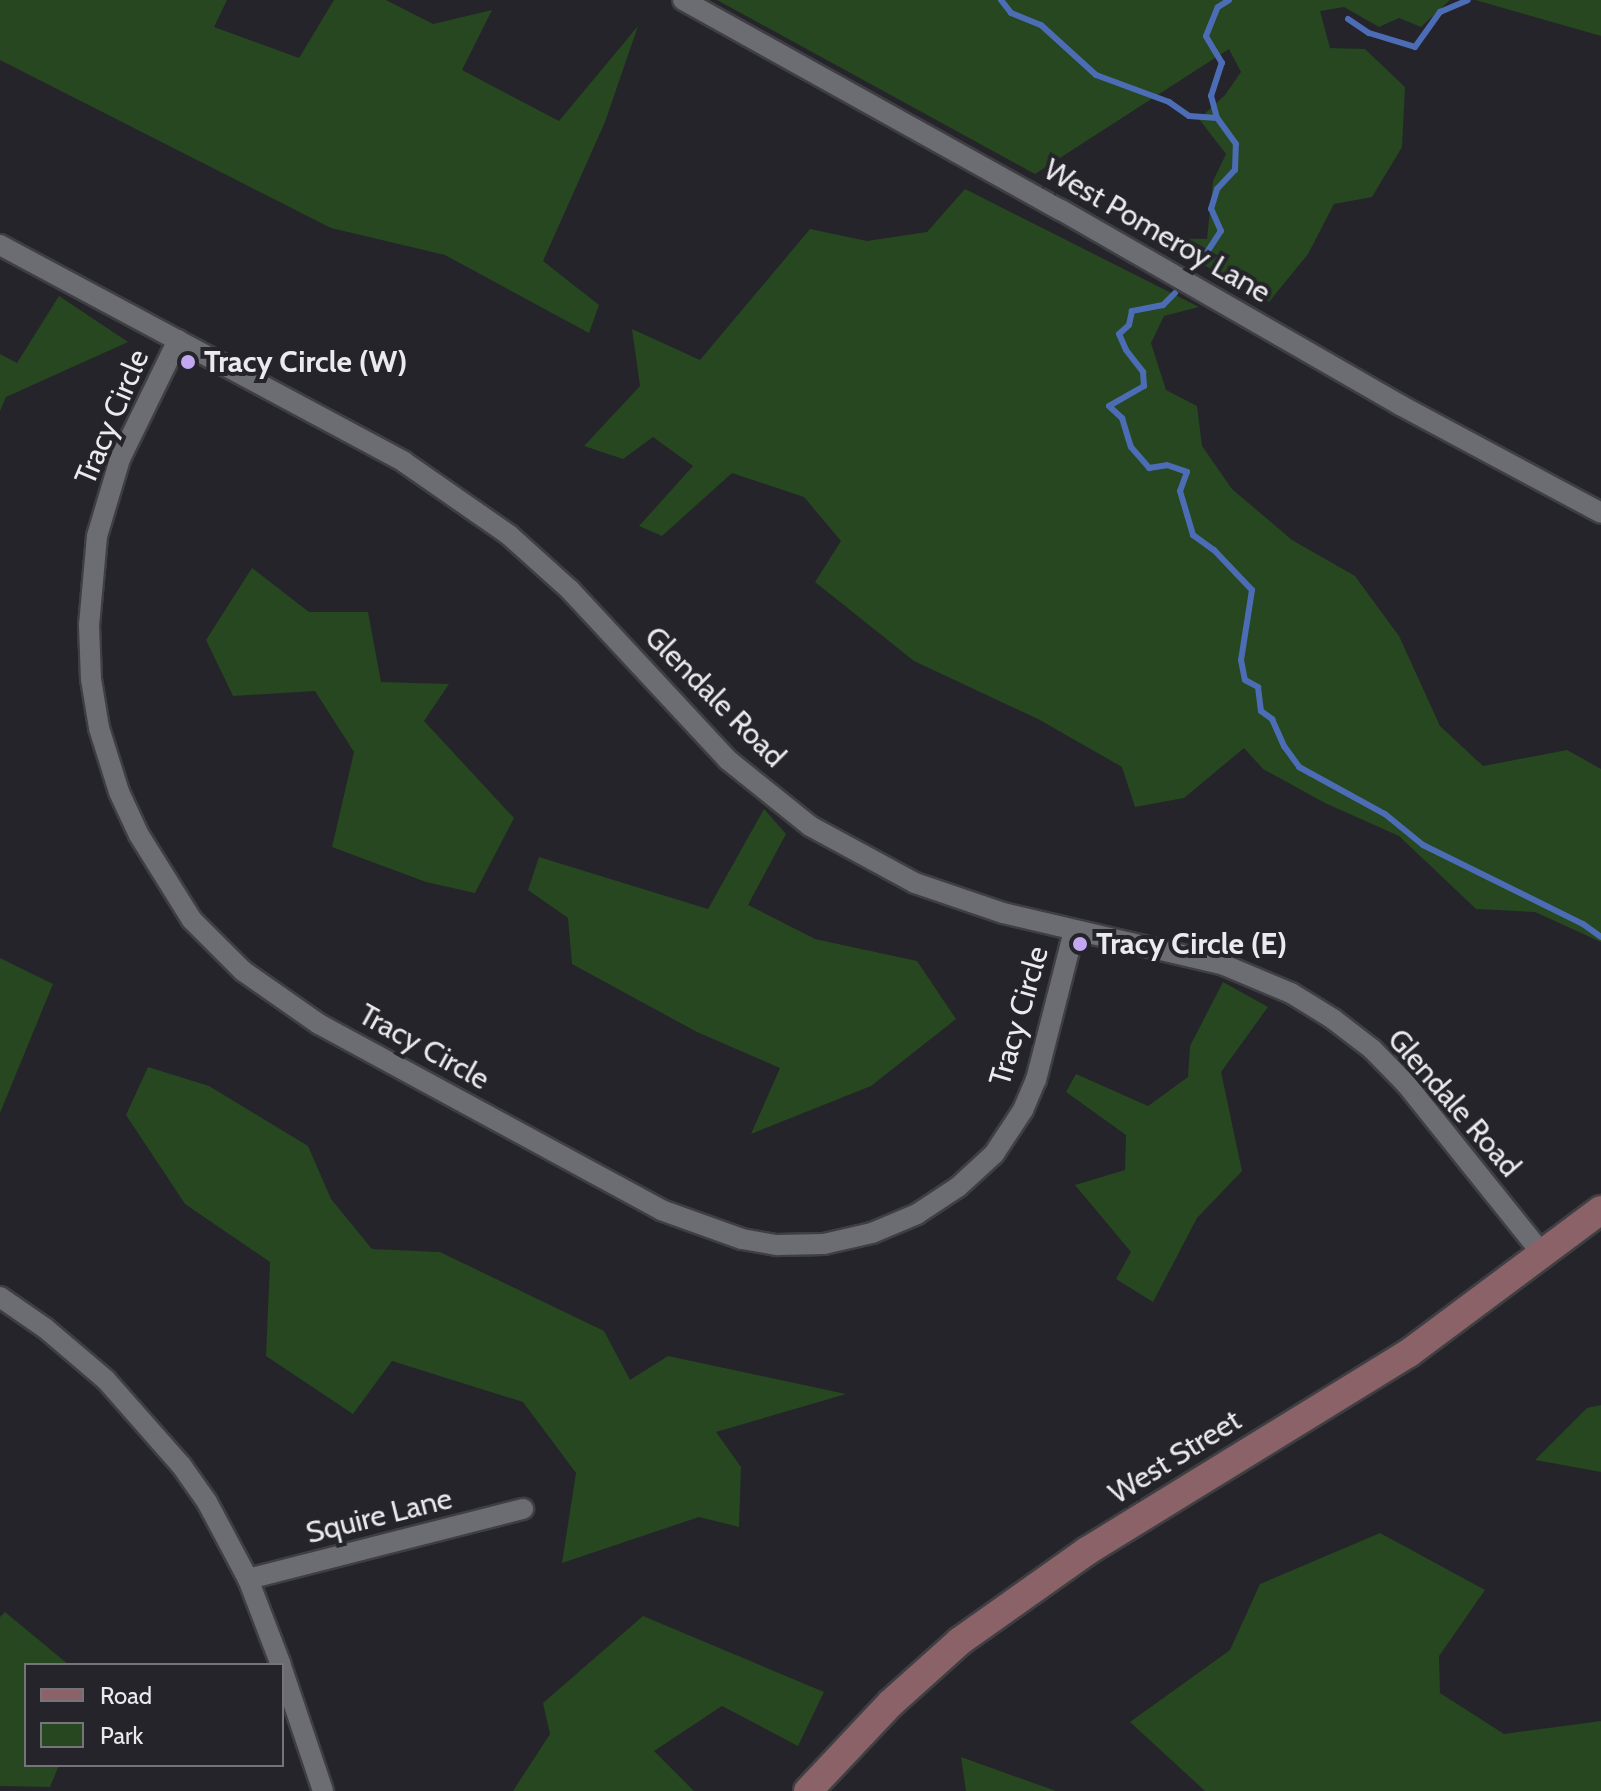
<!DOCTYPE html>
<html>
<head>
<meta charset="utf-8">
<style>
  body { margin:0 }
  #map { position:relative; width:1601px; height:1791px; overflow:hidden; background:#24242a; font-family:Cabin,sans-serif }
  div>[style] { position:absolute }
  .green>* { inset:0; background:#26471f }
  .stream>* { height:6px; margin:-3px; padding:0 3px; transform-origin:3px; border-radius:3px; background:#4c6db5 }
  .roads { filter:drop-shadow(2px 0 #3f3f43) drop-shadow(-2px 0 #3f3f43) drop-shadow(0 2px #3f3f43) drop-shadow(0 -2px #3f3f43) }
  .minor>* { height:20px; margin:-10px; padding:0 10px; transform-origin:10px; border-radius:10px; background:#6c6c73 }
  .secondary>* { height:28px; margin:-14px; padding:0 14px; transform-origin:14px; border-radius:14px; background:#8b6268 }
  .dots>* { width:22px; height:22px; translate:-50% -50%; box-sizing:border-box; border:4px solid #24242a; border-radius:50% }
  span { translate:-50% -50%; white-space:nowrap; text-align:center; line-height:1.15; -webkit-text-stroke:8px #24242a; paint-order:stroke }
  .street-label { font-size:30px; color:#ebebef }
  .poi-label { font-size:30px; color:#ebebef; font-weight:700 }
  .left { translate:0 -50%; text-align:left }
  .legend { position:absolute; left:24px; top:1663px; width:260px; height:104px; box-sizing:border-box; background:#24242a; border:2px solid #747479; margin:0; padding:10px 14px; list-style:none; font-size:24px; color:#ebebef }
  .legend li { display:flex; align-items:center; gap:16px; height:40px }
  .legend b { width:40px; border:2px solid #747479 }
</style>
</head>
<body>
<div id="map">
  <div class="green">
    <i style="clip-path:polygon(0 0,227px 0,214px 27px,299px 58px,334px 0,386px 0,433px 24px,492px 10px,462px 70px,559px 121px,638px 26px,605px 122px,543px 261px,599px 305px,589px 333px,445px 255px,331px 228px,0 60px)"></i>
    <i style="clip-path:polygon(717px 0,1450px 0,1421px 27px,1399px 18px,1379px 27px,1344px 7px,1320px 11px,1330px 48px,1365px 49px,1405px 87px,1402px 147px,1372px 197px,1334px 204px,1308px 254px,1269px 302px,1156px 238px,1207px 239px,1213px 181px,1226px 154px,1199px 119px,1225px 95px,1241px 72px,1229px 49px,1035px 174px)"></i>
    <i style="clip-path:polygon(1475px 0,1601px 0,1601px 36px)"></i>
    <i style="clip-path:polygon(965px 189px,1199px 307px,1164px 316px,1151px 343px,1166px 390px,1197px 406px,1202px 446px,1232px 489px,1292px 540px,1355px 576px,1399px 636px,1440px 726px,1483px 766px,1567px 750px,1601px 769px,1601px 942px,1535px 912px,1476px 909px,1399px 836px,1325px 803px,1263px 769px,1244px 748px,1184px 798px,1135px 807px,1122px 767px,1038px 719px,914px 661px,815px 582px,841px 541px,804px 497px,732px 473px,662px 536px,639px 526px,693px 466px,653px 437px,623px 459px,584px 446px,640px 386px,632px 329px,700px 360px,810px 229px,867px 241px,927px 232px)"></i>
    <i style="clip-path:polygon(59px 296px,128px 342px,6px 397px,0 411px,0 354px,17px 363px)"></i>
    <i style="clip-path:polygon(252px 568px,309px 612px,368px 612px,381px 682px,449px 684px,424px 721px,514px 818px,475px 893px,426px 882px,332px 847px,354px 752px,315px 691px,233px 696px,206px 640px)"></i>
    <i style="clip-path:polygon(764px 809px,786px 834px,748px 905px,815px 939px,917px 961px,956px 1019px,871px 1086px,751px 1134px,780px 1068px,697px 1032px,572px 964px,568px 918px,528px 890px,539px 857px,708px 909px)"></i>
    <i style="clip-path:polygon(0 958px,53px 984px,0 1113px)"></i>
    <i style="clip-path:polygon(1223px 982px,1268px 1007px,1221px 1072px,1242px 1171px,1197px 1218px,1153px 1302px,1116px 1279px,1131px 1252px,1075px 1185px,1125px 1170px,1126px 1135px,1066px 1092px,1076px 1074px,1148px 1106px,1188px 1077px,1190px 1046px)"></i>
    <i style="clip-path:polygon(148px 1067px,209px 1086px,308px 1146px,331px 1199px,372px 1249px,440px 1252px,604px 1331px,630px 1380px,668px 1356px,846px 1394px,716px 1432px,741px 1467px,739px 1527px,699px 1517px,562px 1563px,576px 1473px,523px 1402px,392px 1361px,353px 1414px,266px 1356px,270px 1262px,185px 1204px,126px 1115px)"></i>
    <i style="clip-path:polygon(1601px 1405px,1601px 1472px,1535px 1460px,1587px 1408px)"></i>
    <i style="clip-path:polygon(1380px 1533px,1485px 1590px,1439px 1656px,1440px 1693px,1504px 1734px,1601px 1721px,1601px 1791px,1205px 1791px,1130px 1722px,1230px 1650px,1260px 1584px)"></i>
    <i style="clip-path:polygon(5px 1612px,69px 1665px,26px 1665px,26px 1765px,59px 1765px,50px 1787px,0 1786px,0 1617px)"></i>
    <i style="clip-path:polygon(643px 1616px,824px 1692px,798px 1746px,722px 1706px,654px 1751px,694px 1791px,513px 1791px,550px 1734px,543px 1703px)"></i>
    <i style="clip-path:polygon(961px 1757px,1056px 1791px,966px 1791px)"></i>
  </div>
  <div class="stream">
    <i style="left:1001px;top:0;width:16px;rotate:52deg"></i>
    <i style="left:1011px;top:13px;width:32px;rotate:22deg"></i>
    <i style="left:1041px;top:25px;width:74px;rotate:42.3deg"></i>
    <i style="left:1096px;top:75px;width:78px;rotate:20.3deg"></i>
    <i style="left:1169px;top:102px;width:24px;rotate:35deg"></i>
    <i style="left:1189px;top:116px;width:28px;rotate:4deg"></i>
    <i style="left:1348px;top:19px;width:25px;rotate:34deg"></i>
    <i style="left:1369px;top:33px;width:48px;rotate:16.9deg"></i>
    <i style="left:1415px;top:47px;width:43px;rotate:-54.5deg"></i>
    <i style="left:1440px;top:12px;width:30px;rotate:-23deg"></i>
    <i style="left:1200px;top:263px;width:38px;rotate:-57deg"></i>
    <i style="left:1221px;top:231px;width:24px;rotate:-114deg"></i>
    <i style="left:1211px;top:209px;width:21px;rotate:-73deg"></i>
    <i style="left:1217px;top:189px;width:26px;rotate:-47deg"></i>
    <i style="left:1235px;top:170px;width:26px;rotate:-88deg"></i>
    <i style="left:1236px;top:144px;width:32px;rotate:-126deg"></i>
    <i style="left:1217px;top:118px;width:23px;rotate:-105deg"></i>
    <i style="left:1211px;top:96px;width:35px;rotate:-72deg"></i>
    <i style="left:1222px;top:63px;width:31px;rotate:-121deg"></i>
    <i style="left:1206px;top:36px;width:31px;rotate:-68deg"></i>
    <i style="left:1218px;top:7px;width:13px;rotate:-32deg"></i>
    <i style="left:1175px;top:293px;width:17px;rotate:135deg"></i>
    <i style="left:1163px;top:305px;width:32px;rotate:169deg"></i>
    <i style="left:1132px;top:311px;width:14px;rotate:102deg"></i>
    <i style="left:1129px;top:325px;width:13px;rotate:138deg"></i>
    <i style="left:1119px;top:334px;width:17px;rotate:66deg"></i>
    <i style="left:1126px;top:350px;width:28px;rotate:52deg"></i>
    <i style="left:1143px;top:372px;width:14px;rotate:86deg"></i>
    <i style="left:1144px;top:386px;width:40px;rotate:150.3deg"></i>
    <i style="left:1109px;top:406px;width:18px;rotate:43deg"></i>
    <i style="left:1122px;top:418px;width:30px;rotate:73deg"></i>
    <i style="left:1131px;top:447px;width:28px;rotate:49deg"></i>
    <i style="left:1149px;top:468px;width:18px;rotate:-9deg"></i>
    <i style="left:1167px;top:465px;width:21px;rotate:19deg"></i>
    <i style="left:1187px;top:472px;width:20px;rotate:110deg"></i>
    <i style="left:1180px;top:491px;width:46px;rotate:73.5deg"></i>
    <i style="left:1193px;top:535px;width:26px;rotate:36deg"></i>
    <i style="left:1214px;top:550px;width:55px;rotate:46.5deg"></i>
    <i style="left:1252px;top:590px;width:71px;rotate:98.9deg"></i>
    <i style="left:1241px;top:660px;width:20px;rotate:79deg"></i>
    <i style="left:1245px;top:680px;width:15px;rotate:28deg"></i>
    <i style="left:1258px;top:687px;width:24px;rotate:83deg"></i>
    <i style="left:1261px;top:711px;width:14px;rotate:36deg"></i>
    <i style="left:1272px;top:719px;width:30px;rotate:66deg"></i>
    <i style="left:1284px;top:746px;width:26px;rotate:54deg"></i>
    <i style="left:1299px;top:767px;width:98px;rotate:28.7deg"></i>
    <i style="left:1385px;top:814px;width:49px;rotate:39.2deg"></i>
    <i style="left:1423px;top:845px;width:178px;rotate:26.3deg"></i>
    <i style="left:1583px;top:924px;width:22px;rotate:36deg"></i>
  </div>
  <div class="roads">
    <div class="minor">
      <i style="left:683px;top:0;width:432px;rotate:29.1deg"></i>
      <i style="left:1061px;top:210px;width:391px;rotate:29.9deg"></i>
      <i style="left:1400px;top:405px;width:228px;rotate:28.2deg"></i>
      <i style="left:0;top:245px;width:459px;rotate:28.2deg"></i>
      <i style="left:404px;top:462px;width:128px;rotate:34.8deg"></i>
      <i style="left:509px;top:535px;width:82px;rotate:42deg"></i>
      <i style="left:570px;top:590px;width:232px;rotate:47.1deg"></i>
      <i style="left:728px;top:760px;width:105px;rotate:38.8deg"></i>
      <i style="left:810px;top:826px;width:119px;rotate:28.5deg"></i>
      <i style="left:915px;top:883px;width:93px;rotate:18.8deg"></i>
      <i style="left:1003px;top:913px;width:227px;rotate:13.2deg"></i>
      <i style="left:1224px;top:965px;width:73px;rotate:22.7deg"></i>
      <i style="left:1291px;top:993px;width:49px;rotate:31.8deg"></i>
      <i style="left:1333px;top:1019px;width:49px;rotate:37.6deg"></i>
      <i style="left:1372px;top:1049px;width:50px;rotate:45.8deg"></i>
      <i style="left:1407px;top:1085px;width:219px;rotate:51.3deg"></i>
      <i style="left:178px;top:340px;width:132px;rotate:116deg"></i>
      <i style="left:120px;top:459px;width:80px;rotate:106.6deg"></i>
      <i style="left:97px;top:536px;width:89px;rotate:95.1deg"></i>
      <i style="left:89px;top:625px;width:54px;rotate:87.9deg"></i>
      <i style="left:91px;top:679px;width:50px;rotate:80.7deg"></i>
      <i style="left:99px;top:728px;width:67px;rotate:72.6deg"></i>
      <i style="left:119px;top:792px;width:47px;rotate:65.1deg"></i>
      <i style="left:139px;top:835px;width:100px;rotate:58.1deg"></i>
      <i style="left:192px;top:920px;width:72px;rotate:45deg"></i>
      <i style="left:243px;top:971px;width:93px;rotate:34.9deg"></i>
      <i style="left:319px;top:1024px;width:389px;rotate:28.5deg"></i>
      <i style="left:661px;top:1210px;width:86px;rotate:19.7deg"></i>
      <i style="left:742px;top:1239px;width:36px;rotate:10deg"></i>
      <i style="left:777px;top:1245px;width:47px;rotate:-1.2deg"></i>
      <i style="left:824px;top:1244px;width:49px;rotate:-12.9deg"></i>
      <i style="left:872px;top:1233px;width:49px;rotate:-22.9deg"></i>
      <i style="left:917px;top:1214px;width:49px;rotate:-33.4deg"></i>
      <i style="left:958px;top:1187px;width:49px;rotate:-42.5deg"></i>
      <i style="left:994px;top:1154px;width:53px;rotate:-56.6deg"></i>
      <i style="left:1023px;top:1110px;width:33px;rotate:-67deg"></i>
      <i style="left:1036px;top:1080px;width:154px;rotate:-75.7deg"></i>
      <i style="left:0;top:1297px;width:55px;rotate:34.6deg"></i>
      <i style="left:45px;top:1328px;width:80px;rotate:40.4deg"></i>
      <i style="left:106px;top:1380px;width:113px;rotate:48.6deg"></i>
      <i style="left:181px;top:1465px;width:45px;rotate:54.9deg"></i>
      <i style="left:207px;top:1502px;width:87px;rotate:62deg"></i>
      <i style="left:248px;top:1579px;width:92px;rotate:69deg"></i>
      <i style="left:248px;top:1579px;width:284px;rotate:-14.3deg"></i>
      <i style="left:282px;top:1669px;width:129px;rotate:71.4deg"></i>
    </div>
    <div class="secondary">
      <i style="left:808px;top:1791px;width:121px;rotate:-46.7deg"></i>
      <i style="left:891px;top:1703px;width:93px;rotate:-41.9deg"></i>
      <i style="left:960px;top:1641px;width:156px;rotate:-35.3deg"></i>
      <i style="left:1087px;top:1551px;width:378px;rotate:-31.6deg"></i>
      <i style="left:1409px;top:1353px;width:239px;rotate:-36.7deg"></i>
    </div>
  </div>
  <div class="dots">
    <i style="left:188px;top:362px;background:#c4a7f1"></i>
    <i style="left:1080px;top:944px;background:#c4a7f1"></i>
  </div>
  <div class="street-label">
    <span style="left:1157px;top:231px;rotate:30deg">West Pomeroy Lane</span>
    <span style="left:112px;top:417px;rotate:-67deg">Tracy Circle</span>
    <span style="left:715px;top:697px;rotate:45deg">Glendale Road</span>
    <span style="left:1019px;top:1016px;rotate:-74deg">Tracy Circle</span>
    <span style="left:424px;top:1047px;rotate:29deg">Tracy Circle</span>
    <span style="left:1454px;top:1103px;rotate:49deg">Glendale Road</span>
    <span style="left:1175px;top:1457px;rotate:-32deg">West Street</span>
    <span style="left:379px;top:1516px;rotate:-14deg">Squire Lane</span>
  </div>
  <div class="poi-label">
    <span class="left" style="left:204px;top:362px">Tracy Circle (W)</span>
    <span class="left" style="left:1096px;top:944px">Tracy Circle (E)</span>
  </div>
  <ul class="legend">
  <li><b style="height:10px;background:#8b6268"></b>Road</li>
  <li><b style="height:22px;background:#26471f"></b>Park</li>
  </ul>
</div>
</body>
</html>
